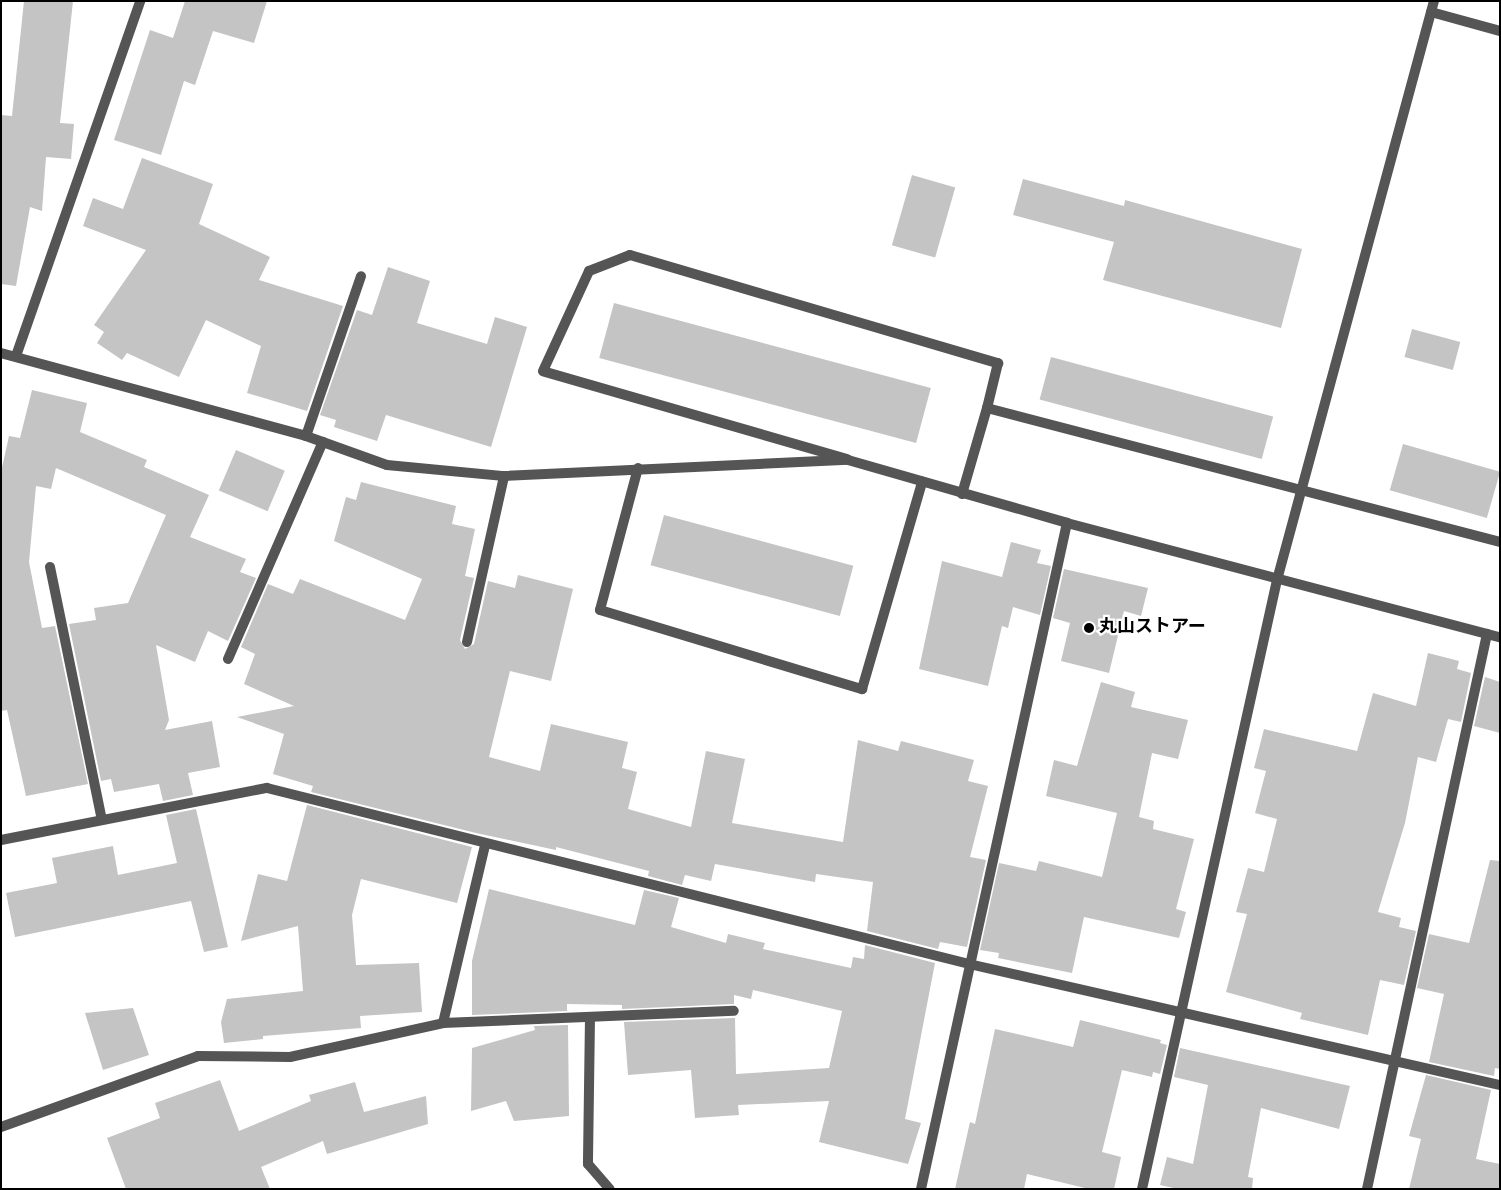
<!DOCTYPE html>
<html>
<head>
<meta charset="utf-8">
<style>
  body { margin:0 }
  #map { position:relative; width:1501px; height:1190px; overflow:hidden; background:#fff; font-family:Overpass,"Noto Sans JP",sans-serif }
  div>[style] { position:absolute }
  .building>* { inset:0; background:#c4c4c4; transform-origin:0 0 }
  .lane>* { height:10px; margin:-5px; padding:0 5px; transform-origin:5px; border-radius:5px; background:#555 }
  .street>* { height:10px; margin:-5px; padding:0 5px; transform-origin:5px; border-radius:5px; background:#555 }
  .dots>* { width:14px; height:14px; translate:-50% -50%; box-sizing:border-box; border:2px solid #fff; border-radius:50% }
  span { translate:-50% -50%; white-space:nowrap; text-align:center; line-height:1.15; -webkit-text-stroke:4.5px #fff; paint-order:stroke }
  .poi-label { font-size:18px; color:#000; font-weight:700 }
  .left { translate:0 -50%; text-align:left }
  .frame { position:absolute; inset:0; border:2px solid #000; pointer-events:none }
</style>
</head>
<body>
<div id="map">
  <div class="building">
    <i style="clip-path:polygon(24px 1px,73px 1px,60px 123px,74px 124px,71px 159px,46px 157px,42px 211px,30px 207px,16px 286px,1px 284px,1px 115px,12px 116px)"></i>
    <i style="clip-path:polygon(185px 1px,267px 1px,254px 43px,213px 31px,195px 85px,184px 81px,161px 155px,114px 140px,150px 30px,173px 38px)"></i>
    <i style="clip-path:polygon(142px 158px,213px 184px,199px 224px,270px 257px,259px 280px,343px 306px,307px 411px,247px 393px,261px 346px,206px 320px,179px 377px,127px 353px,122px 360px,97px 343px,104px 332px,94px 325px,146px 250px,83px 226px,93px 198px,123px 209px)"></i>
    <i style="left:912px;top:175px;width:45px;height:73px;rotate:16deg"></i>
    <i style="clip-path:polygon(1023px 179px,1124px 206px,1125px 200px,1302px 249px,1281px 328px,1103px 280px,1114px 242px,1013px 215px)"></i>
    <i style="clip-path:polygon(388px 267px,430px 281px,417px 323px,487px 344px,495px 317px,527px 327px,491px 447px,386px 415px,377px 441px,334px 427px,336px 420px,320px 415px,357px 310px,372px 315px)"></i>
    <i style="left:614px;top:303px;width:328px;height:57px;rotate:15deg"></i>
    <i style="left:1412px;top:329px;width:50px;height:29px;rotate:15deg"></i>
    <i style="left:1051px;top:357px;width:230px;height:44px;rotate:15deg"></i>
    <i style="clip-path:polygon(32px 390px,87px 403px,80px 432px,147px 460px,144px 467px,209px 495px,190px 537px,246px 559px,240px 572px,256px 578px,228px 641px,208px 631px,195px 662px,156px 645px,169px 720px,165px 730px,212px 721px,220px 767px,188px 773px,193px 795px,163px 801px,159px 784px,114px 792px,111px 779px,101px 781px,69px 624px,96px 620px,94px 608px,128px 603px,166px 515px,56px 468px,51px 489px,36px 486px,29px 562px,42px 628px,55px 626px,88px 784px,26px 796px,7px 710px,1px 711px,1px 472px,9px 436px,20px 438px)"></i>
    <i style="left:1403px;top:444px;width:101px;height:48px;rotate:16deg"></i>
    <i style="left:236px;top:450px;width:53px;height:44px;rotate:23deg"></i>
    <i style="clip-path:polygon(361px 482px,456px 506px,452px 524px,475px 529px,465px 576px,474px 578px,460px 640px,465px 649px,474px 644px,488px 581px,515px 588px,518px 575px,573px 589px,551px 681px,510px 671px,489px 757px,540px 771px,551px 724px,628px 742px,622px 768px,637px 772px,628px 809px,691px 827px,706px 751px,745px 759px,732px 823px,843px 842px,858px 740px,898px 751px,901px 741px,974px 760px,968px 781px,988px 786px,970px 857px,986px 860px,967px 947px,940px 942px,938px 949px,867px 931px,873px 882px,816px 874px,815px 882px,715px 864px,711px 881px,685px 875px,682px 885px,648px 876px,649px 871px,556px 847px,556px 850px,476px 833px,311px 792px,313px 786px,273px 774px,284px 734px,237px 717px,294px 706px,244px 684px,255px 654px,241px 647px,268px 584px,293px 594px,300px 579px,405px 620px,422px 579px,334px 541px,346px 497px,356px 500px)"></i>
    <i style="left:664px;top:515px;width:196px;height:52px;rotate:15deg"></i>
    <i style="clip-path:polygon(1011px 542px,1041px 550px,1037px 563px,1051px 566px,1040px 615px,1013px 607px,1008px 628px,1002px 626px,988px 686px,919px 669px,942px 561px,1002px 577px)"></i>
    <i style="clip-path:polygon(1064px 569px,1148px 588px,1141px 616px,1124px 611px,1109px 673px,1061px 661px,1070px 623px,1053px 618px)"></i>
    <i style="clip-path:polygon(1428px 653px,1459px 661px,1457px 669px,1471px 673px,1461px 722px,1448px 719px,1436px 762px,1418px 757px,1405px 823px,1378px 912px,1401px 918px,1399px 927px,1416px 931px,1404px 985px,1380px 980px,1368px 1035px,1300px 1019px,1302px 1013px,1226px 992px,1247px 914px,1236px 912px,1248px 868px,1264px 872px,1277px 819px,1255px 813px,1266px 771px,1254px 768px,1264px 729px,1357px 751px,1373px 693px,1416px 706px)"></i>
    <i style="clip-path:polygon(1485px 677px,1500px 682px,1500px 733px,1474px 726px)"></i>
    <i style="clip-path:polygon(1101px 682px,1135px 692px,1131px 707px,1188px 720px,1178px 759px,1152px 753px,1139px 817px,1154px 821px,1153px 829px,1194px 839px,1176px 909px,1186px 912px,1179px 938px,1084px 917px,1072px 973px,998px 958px,999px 953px,980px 950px,999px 863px,1036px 871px,1039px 861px,1102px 877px,1117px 813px,1046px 796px,1054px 760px,1077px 766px)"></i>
    <i style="clip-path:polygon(307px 805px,472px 847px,457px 903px,361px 879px,352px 915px,356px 965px,419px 963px,422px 1012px,360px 1016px,361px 1028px,263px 1036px,263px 1039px,224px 1043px,221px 1022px,227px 999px,303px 991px,298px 926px,241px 941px,258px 874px,287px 881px)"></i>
    <i style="clip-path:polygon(196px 809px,228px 947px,204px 952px,191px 901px,15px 937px,6px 893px,57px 883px,52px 858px,113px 846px,118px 875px,177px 863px,166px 815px)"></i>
    <i style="clip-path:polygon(1490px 860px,1500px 861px,1500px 1069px,1495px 1068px,1494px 1076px,1429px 1062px,1444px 994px,1417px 988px,1429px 934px,1469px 943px)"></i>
    <i style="clip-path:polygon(489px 889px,635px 925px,644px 890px,679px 898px,671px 927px,726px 943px,728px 934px,765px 943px,763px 949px,851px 968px,853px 957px,864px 959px,865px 945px,935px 963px,905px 1119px,921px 1123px,908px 1164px,819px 1142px,829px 1101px,738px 1105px,739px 1115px,695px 1118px,691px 1070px,628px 1075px,624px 1022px,735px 1018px,736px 1074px,829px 1068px,842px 1011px,753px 990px,751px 999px,734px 995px,734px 1004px,622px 1009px,622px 1005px,567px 1004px,567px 1011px,472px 1015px,472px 961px)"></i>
    <i style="clip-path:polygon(133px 1008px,149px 1055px,103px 1070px,85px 1013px)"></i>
    <i style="clip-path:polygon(1080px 1020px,1161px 1040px,1160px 1043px,1167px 1045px,1160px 1074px,1153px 1072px,1152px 1077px,1122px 1070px,1102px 1152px,1121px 1157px,1114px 1189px,1089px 1189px,1027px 1174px,1024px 1189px,955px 1189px,970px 1122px,975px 1124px,995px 1029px,1073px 1047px)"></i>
    <i style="clip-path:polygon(568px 1025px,569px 1116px,514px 1121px,506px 1101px,471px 1111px,472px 1048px,535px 1030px,534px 1026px)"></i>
    <i style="clip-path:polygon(1180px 1048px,1350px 1086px,1339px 1129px,1261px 1108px,1248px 1177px,1253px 1178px,1252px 1189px,1178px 1189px,1160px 1185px,1167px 1157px,1193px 1164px,1208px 1085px,1174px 1077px)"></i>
    <i style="clip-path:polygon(1426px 1075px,1491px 1090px,1476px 1159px,1500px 1164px,1500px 1189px,1409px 1189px,1421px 1139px,1409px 1136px)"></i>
    <i style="clip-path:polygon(220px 1080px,239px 1131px,311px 1101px,309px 1095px,355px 1082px,364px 1112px,426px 1096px,428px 1124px,327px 1154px,323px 1141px,261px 1167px,270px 1189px,126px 1189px,107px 1138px,160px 1118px,155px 1103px)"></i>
  </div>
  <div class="lane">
    <i style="left:1431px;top:12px;width:72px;rotate:15.4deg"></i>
    <i style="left:306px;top:436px;width:169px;rotate:-71deg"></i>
    <i style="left:847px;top:459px;width:316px;rotate:-163.9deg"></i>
    <i style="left:543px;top:371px;width:110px;rotate:-65.3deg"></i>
    <i style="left:589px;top:271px;width:44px;rotate:-21.3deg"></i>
    <i style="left:630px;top:255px;width:384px;rotate:16.4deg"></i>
    <i style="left:998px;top:363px;width:46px;rotate:103.7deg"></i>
    <i style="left:638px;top:468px;width:147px;rotate:105deg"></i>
    <i style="left:600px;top:610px;width:274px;rotate:16.8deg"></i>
    <i style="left:862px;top:689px;width:216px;rotate:-73.8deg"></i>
    <i style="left:962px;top:494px;width:90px;rotate:-73.8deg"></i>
    <i style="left:987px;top:408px;width:530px;rotate:14.64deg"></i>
    <i style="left:50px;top:567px;width:258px;rotate:78.4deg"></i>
    <i style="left:1277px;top:580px;width:600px;rotate:-74.83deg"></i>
    <i style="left:467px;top:642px;width:170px;rotate:-77.4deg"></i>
    <i style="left:228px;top:659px;width:237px;rotate:-66.4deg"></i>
    <i style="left:590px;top:1017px;width:147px;rotate:90.8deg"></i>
    <i style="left:588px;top:1164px;width:33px;rotate:49deg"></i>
  </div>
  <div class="street">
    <i style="left:1px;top:353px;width:316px;rotate:15.2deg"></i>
    <i style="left:306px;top:436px;width:86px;rotate:19.7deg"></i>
    <i style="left:387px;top:465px;width:118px;rotate:5.4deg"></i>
    <i style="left:504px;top:476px;width:344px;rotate:-2.7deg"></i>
    <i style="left:848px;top:460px;width:228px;rotate:16deg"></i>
    <i style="left:1067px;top:523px;width:448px;rotate:14.8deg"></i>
    <i style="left:16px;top:356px;width:376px;rotate:-70.7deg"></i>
    <i style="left:1px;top:840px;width:271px;rotate:-11.1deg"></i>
    <i style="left:267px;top:788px;width:724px;rotate:14.07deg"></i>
    <i style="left:969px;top:964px;width:545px;rotate:12.84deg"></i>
    <i style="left:443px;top:1023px;width:183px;rotate:-76.7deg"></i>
    <i style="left:1px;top:1127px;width:209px;rotate:-19.8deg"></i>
    <i style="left:198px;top:1056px;width:92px;rotate:0.6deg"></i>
    <i style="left:290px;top:1057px;width:157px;rotate:-12.5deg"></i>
    <i style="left:443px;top:1023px;width:291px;rotate:-2.4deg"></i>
    <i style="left:921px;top:1189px;width:682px;rotate:-77.64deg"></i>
    <i style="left:1142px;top:1189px;width:624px;rotate:-77.5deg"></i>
    <i style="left:1367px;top:1189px;width:568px;rotate:-77.8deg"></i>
  </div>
  <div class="dots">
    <i style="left:1089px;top:628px;background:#000"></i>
  </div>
  <div class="poi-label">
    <span class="left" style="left:1099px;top:628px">丸山ストアー</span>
  </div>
  <div class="frame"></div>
</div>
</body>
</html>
